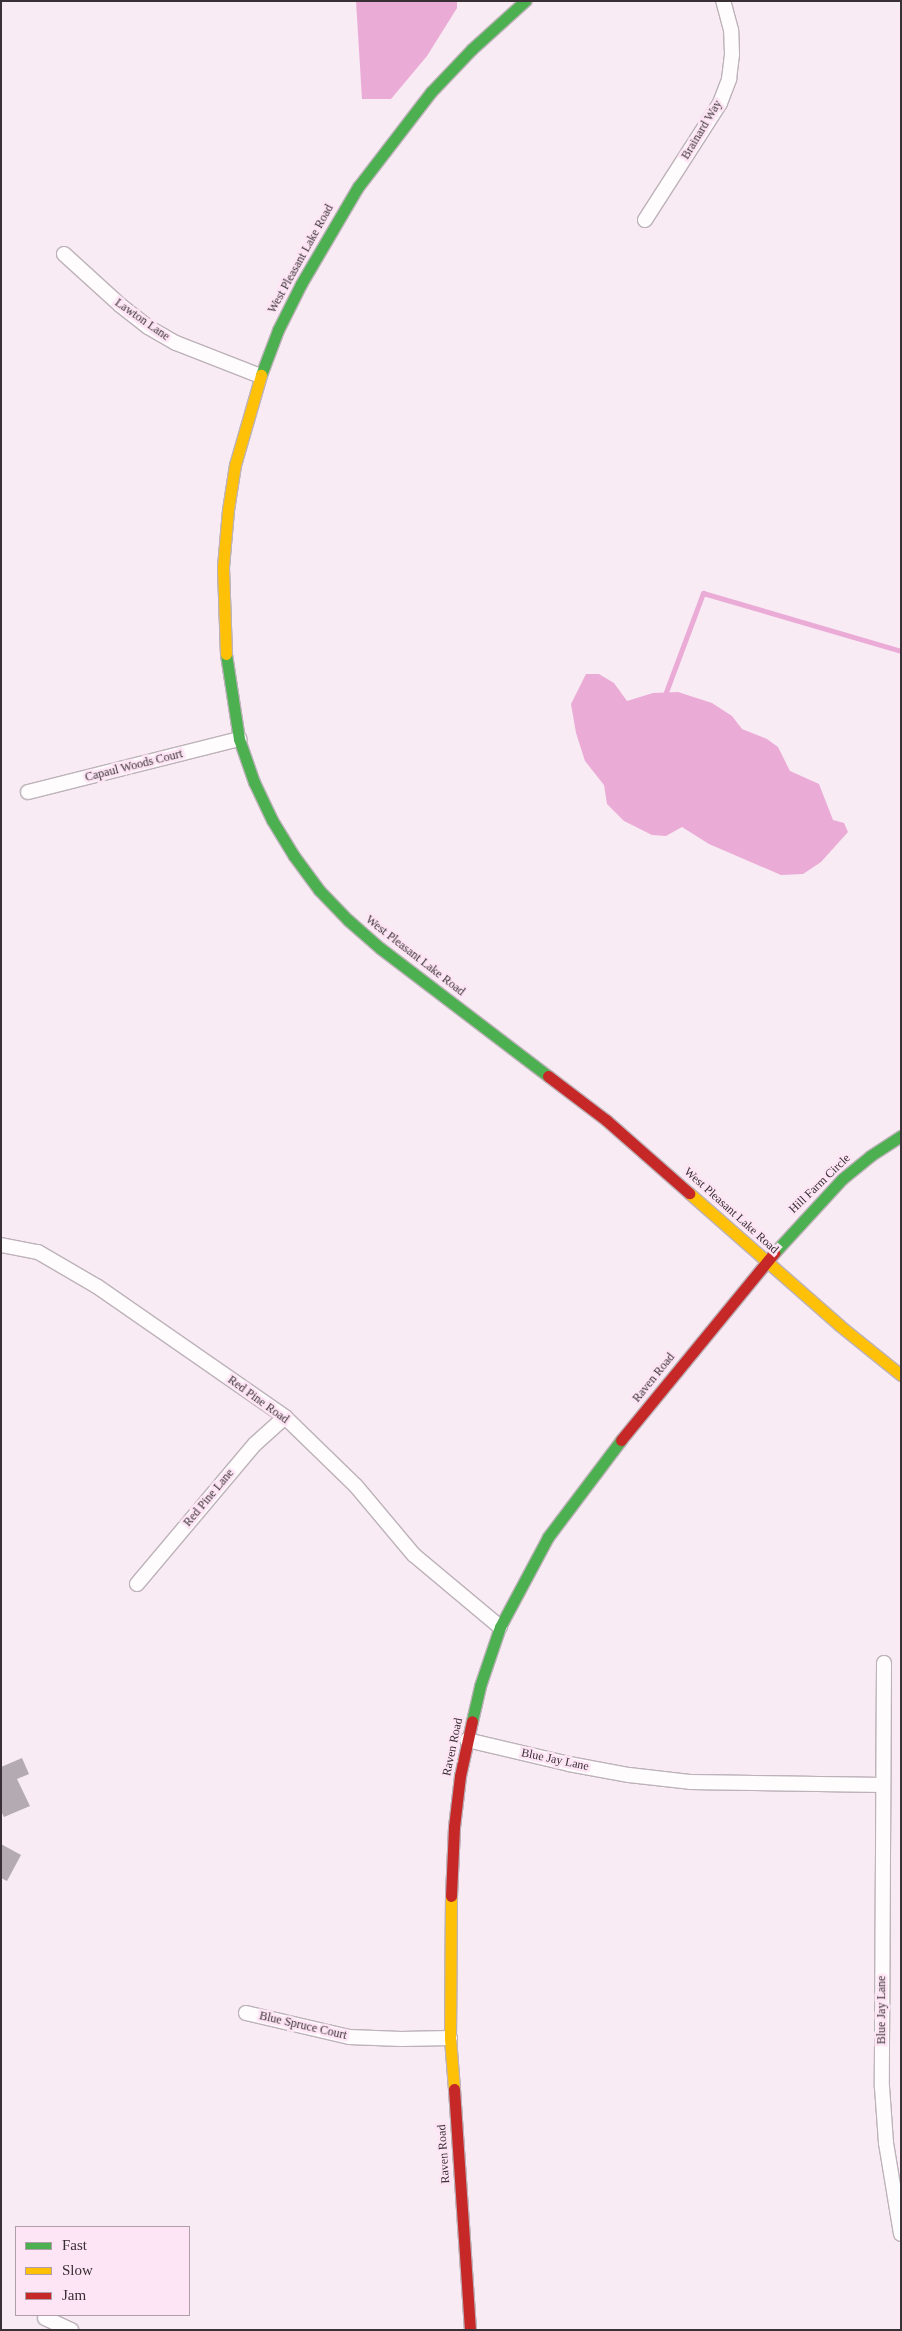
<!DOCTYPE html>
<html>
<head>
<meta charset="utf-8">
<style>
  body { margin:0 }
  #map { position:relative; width:902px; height:2331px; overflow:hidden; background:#f8ebf4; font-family:"Times New Roman",serif }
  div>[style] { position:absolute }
  .water>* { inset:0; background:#ebabd7 }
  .stream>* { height:5px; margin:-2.5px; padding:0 2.5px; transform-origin:2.5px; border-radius:2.5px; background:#ebabd7 }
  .building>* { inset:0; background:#b4aab1 }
  .roads { filter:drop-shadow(1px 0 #bdb2b9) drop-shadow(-1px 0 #bdb2b9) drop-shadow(0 1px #bdb2b9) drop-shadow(0 -1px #bdb2b9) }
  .street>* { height:14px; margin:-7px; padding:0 7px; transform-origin:7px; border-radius:7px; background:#fefcfd }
  .fast>* { height:11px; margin:-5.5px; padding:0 5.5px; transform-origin:5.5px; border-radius:5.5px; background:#4caf50 }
  .slow>* { height:11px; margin:-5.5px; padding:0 5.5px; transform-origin:5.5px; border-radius:5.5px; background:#ffc107 }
  .jam>* { height:11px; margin:-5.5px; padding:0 5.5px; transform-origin:5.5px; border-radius:5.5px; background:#c62828 }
  span { translate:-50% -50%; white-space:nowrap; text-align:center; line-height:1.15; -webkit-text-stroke:5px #fee5f5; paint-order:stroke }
  .street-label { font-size:12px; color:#393036 }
  .frame { position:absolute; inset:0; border:2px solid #393036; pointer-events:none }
  .legend { position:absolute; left:15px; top:2226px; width:175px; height:90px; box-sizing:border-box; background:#fee5f5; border:1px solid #af9da9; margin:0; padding:6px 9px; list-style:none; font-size:15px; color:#393036 }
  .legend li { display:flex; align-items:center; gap:10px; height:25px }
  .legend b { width:25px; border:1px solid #af9da9 }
</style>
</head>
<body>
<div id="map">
  <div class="water">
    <i style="clip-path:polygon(356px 1px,457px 1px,457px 8px,427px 56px,391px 99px,362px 99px)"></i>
    <i style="clip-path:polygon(586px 674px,599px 674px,614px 683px,627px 701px,653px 693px,678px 692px,712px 703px,732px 716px,742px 729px,767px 739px,778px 747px,790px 771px,819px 784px,833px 820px,844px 823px,848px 832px,821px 862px,803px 874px,781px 875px,709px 844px,682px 827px,666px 836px,652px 835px,624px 821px,607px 804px,604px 785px,585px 761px,576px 733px,571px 704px)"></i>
  </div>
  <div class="stream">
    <i style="left:666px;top:692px;width:106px;rotate:-69.5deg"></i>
    <i style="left:703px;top:593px;width:206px;rotate:16.3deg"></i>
  </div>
  <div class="building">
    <i style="clip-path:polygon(22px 1758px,29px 1774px,17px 1779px,30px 1806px,4px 1817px,1px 1811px,1px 1767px)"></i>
    <i style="clip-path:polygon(1px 1844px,21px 1855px,7px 1881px,1px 1878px)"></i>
  </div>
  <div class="roads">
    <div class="street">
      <i style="left:645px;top:220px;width:139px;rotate:-57.3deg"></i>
      <i style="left:720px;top:103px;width:26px;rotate:-69deg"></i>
      <i style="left:729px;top:79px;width:25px;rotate:-83deg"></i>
      <i style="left:732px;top:54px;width:24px;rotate:-92deg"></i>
      <i style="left:731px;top:30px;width:30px;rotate:-105deg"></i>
      <i style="left:64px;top:254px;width:76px;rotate:42.3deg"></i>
      <i style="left:120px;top:305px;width:36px;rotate:38deg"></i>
      <i style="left:148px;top:327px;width:32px;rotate:30deg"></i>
      <i style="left:176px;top:343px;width:90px;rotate:21.4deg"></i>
      <i style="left:28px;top:792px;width:218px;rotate:-14.1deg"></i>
      <i style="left:1px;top:1245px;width:38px;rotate:11deg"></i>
      <i style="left:38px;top:1252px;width:69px;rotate:30.3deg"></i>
      <i style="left:98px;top:1287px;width:228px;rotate:34.8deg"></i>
      <i style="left:285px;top:1417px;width:99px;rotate:44.2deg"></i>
      <i style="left:356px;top:1486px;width:90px;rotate:50deg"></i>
      <i style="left:414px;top:1555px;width:112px;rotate:39.9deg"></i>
      <i style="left:137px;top:1584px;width:183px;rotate:-49.9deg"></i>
      <i style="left:255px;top:1444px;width:40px;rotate:-42deg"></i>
      <i style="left:884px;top:1663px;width:424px;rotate:90.3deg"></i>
      <i style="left:882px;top:2087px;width:56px;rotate:85.9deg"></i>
      <i style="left:886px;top:2143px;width:92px;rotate:80.6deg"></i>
      <i style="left:467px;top:1740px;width:105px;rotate:13.2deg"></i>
      <i style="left:569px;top:1764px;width:61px;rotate:10.4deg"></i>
      <i style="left:629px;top:1775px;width:61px;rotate:6.5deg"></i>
      <i style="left:690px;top:1782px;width:193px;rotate:0.9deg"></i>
      <i style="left:246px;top:2013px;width:106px;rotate:13.1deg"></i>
      <i style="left:349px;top:2037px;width:52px;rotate:2.2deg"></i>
      <i style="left:401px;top:2039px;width:49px;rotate:-1.2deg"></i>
      <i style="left:45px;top:2318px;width:29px;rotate:25deg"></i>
    </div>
    <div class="fast">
      <i style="left:261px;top:375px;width:48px;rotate:-69.3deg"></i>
      <i style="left:278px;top:330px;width:51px;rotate:-63.4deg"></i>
      <i style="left:301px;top:284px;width:113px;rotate:-59.6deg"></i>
      <i style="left:358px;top:187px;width:120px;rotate:-52.5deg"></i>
      <i style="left:431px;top:92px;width:59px;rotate:-46.4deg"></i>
      <i style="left:472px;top:49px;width:72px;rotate:-42.2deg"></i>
      <i style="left:226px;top:654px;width:86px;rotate:81.3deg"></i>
      <i style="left:239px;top:739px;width:46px;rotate:70.8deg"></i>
      <i style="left:254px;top:782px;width:42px;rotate:64.7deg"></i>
      <i style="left:272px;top:820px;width:42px;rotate:58.6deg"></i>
      <i style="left:294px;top:856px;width:42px;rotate:53.7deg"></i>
      <i style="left:319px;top:890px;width:42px;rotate:46deg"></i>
      <i style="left:348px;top:920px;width:43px;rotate:41.2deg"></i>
      <i style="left:380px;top:948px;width:211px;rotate:37.3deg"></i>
      <i style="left:774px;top:1253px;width:100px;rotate:-47.4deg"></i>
      <i style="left:842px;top:1179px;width:36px;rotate:-39deg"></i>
      <i style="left:870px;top:1156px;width:37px;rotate:-33deg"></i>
      <i style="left:472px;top:1721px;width:36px;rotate:-77deg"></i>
      <i style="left:480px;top:1686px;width:62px;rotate:-71.3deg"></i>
      <i style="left:500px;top:1627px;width:102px;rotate:-61.9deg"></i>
      <i style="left:548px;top:1537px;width:121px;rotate:-53deg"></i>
    </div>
    <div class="slow">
      <i style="left:226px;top:654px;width:87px;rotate:-92deg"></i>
      <i style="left:223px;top:567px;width:57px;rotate:-85deg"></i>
      <i style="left:228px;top:510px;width:46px;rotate:-81.2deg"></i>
      <i style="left:235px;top:465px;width:94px;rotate:-73.9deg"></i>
      <i style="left:689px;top:1193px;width:200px;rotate:41.3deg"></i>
      <i style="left:839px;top:1325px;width:80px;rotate:38.9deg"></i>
      <i style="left:451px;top:1896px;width:142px;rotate:90.4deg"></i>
      <i style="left:450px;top:2038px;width:51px;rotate:85.5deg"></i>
    </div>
    <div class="jam">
      <i style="left:548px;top:1076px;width:73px;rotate:37.2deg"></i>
      <i style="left:606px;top:1120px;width:111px;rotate:41.3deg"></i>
      <i style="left:621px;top:1440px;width:242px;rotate:-50.7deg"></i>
      <i style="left:451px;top:1896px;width:69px;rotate:-87.5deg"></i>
      <i style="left:454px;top:1827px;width:51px;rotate:-83.3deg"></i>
      <i style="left:460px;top:1776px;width:56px;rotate:-77.7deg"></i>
      <i style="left:454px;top:2089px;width:242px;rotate:86.2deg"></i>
    </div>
  </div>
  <div class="street-label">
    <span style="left:702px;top:130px;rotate:-59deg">Brainard Way</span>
    <span style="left:301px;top:259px;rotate:-61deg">West Pleasant Lake Road</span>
    <span style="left:142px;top:320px;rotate:35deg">Lawton Lane</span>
    <span style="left:134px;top:766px;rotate:-14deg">Capaul Woods Court</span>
    <span style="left:415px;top:956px;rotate:38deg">West Pleasant Lake Road</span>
    <span style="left:820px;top:1184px;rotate:-44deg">Hill Farm Circle</span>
    <span style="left:731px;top:1211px;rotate:42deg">West Pleasant Lake Road</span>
    <span style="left:654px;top:1378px;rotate:-51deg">Raven Road</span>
    <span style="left:258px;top:1400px;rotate:36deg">Red Pine Road</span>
    <span style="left:209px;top:1498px;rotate:-50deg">Red Pine Lane</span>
    <span style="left:453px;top:1747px;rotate:-78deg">Raven Road</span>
    <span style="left:555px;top:1760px;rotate:12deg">Blue Jay Lane</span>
    <span style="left:882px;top:2010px;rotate:-90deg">Blue Jay Lane</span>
    <span style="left:303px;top:2026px;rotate:13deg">Blue Spruce Court</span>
    <span style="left:444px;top:2154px;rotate:-94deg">Raven Road</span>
  </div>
  <div class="frame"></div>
  <ul class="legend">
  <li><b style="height:6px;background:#4caf50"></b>Fast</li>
  <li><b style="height:6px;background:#ffc107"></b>Slow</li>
  <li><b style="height:6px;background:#c62828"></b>Jam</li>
  </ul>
</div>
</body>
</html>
